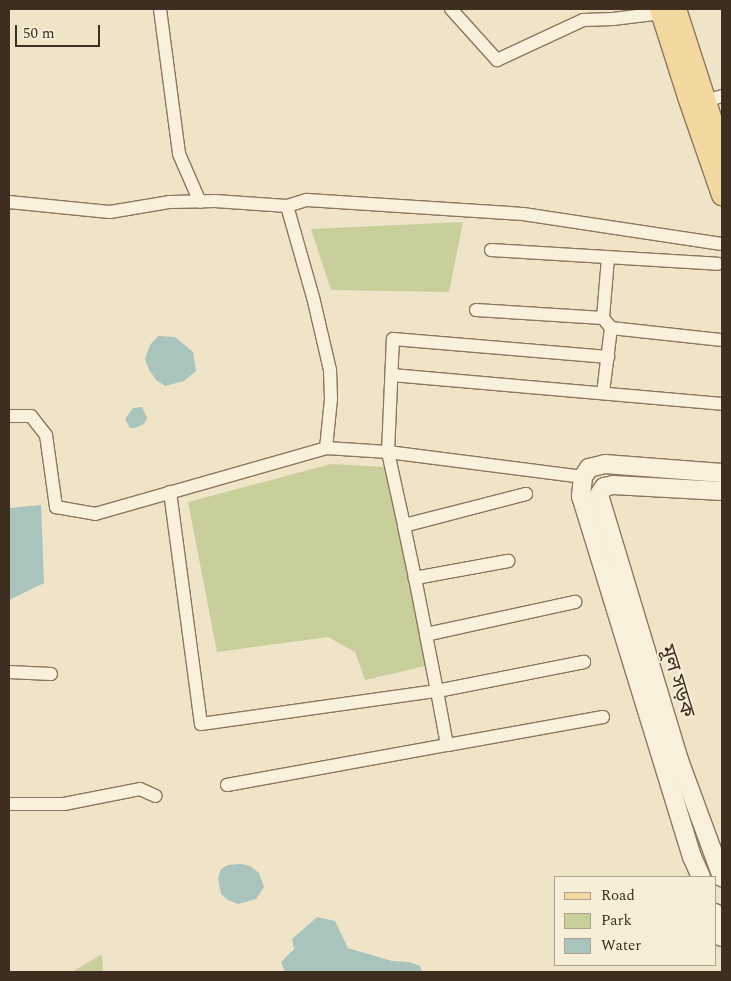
<!DOCTYPE html>
<html>
<head>
<meta charset="utf-8">
<style>
  body { margin:0 }
  #map { position:relative; width:731px; height:981px; overflow:hidden; background:#f0e4c8; font-family:Spectral,"Noto Sans Bengali",serif }
  div>[style] { position:absolute }
  .green>* { inset:0; background:#c9cf9b }
  .water>* { inset:0; background:#a9c4bc }
  .roads { filter:drop-shadow(1px 0 #8d765c) drop-shadow(-1px 0 #8d765c) drop-shadow(0 1px #8d765c) drop-shadow(0 -1px #8d765c) }
  .street>* { height:12px; margin:-6px; padding:0 6px; transform-origin:6px; border-radius:6px; background:#faf1dc }
  .secondary>* { height:18px; margin:-9px; padding:0 9px; transform-origin:9px; border-radius:9px; background:#faf1dc }
  .primary>* { height:20px; margin:-10px; padding:0 10px; transform-origin:10px; border-radius:10px; background:#f3d9a0 }
  span { translate:-50% -50%; white-space:nowrap; text-align:center; line-height:1.15; -webkit-text-stroke:4px #f7eed8; paint-order:stroke }
  .street-label { font-size:20px; color:#3d2e20 }
  .frame { position:absolute; inset:0; border:10px solid #3d2e20; pointer-events:none }
  .legend { position:absolute; left:554px; top:876px; width:162px; height:90px; box-sizing:border-box; background:#f7eed8; border:1px solid #ada18e; margin:0; padding:6px 9px; list-style:none; font-size:15px; color:#3d2e20 }
  .legend li { display:flex; align-items:center; gap:10px; height:25px }
  .legend b { width:25px; border:1px solid #ada18e }
  .scale { position:absolute; left:15px; top:25px; width:85px; height:22px; box-sizing:border-box; border:2px solid #3d2e20; border-top:0; padding-left:6px; font-size:15px; line-height:18px; white-space:nowrap; color:#3d2e20; -webkit-text-stroke:4px #f7eed8; paint-order:stroke }
</style>
</head>
<body>
<div id="map">
  <div class="green">
    <i style="clip-path:polygon(463px 222px,449px 292px,331px 290px,311px 229px)"></i>
    <i style="clip-path:polygon(331px 464px,386px 467px,430px 665px,365px 680px,355px 652px,328px 637px,217px 652px,188px 502px)"></i>
    <i style="clip-path:polygon(102px 954px,103px 972px,72px 972px)"></i>
  </div>
  <div class="water">
    <i style="clip-path:polygon(158px 336px,175px 337px,193px 352px,196px 371px,184px 381px,165px 386px,156px 380px,149px 370px,145px 359px,150px 345px)"></i>
    <i style="clip-path:polygon(142px 407px,147px 418px,144px 424px,135px 428px,130px 428px,125px 419px,133px 408px)"></i>
    <i style="clip-path:polygon(41px 505px,44px 583px,9px 600px,9px 508px)"></i>
    <i style="clip-path:polygon(241px 864px,250px 866px,259px 873px,264px 887px,256px 899px,238px 904px,228px 900px,221px 894px,218px 878px,221px 869px,228px 865px)"></i>
    <i style="clip-path:polygon(317px 917px,335px 921px,348px 948px,392px 961px,409px 962px,420px 966px,422px 972px,285px 972px,281px 962px,294px 949px,292px 939px)"></i>
  </div>
  <div class="roads">
    <div class="street">
      <i style="left:160px;top:9px;width:146px;rotate:82.5deg"></i>
      <i style="left:179px;top:154px;width:52px;rotate:66.4deg"></i>
      <i style="left:451px;top:9px;width:69px;rotate:48deg"></i>
      <i style="left:497px;top:60px;width:95px;rotate:-24.9deg"></i>
      <i style="left:583px;top:20px;width:30px;rotate:-2deg"></i>
      <i style="left:613px;top:19px;width:49px;rotate:-7deg"></i>
      <i style="left:705px;top:101px;width:18px;rotate:-16deg"></i>
      <i style="left:9px;top:202px;width:101px;rotate:5.7deg"></i>
      <i style="left:110px;top:212px;width:61px;rotate:-9.5deg"></i>
      <i style="left:170px;top:202px;width:45px;rotate:-1.3deg"></i>
      <i style="left:215px;top:201px;width:72px;rotate:4deg"></i>
      <i style="left:287px;top:206px;width:21px;rotate:-17deg"></i>
      <i style="left:307px;top:200px;width:216px;rotate:3.7deg"></i>
      <i style="left:523px;top:214px;width:201px;rotate:8.6deg"></i>
      <i style="left:287px;top:206px;width:95px;rotate:74.1deg"></i>
      <i style="left:313px;top:297px;width:75px;rotate:76.9deg"></i>
      <i style="left:330px;top:370px;width:29px;rotate:88deg"></i>
      <i style="left:331px;top:399px;width:49px;rotate:95.8deg"></i>
      <i style="left:491px;top:250px;width:227px;rotate:3.5deg"></i>
      <i style="left:608px;top:258px;width:60px;rotate:94.8deg"></i>
      <i style="left:603px;top:318px;width:13px;rotate:51deg"></i>
      <i style="left:611px;top:328px;width:112px;rotate:6.2deg"></i>
      <i style="left:476px;top:310px;width:127px;rotate:3.6deg"></i>
      <i style="left:392px;top:375px;width:331px;rotate:5deg"></i>
      <i style="left:603px;top:393px;width:65px;rotate:-83deg"></i>
      <i style="left:9px;top:416px;width:22px"></i>
      <i style="left:31px;top:416px;width:24px;rotate:52deg"></i>
      <i style="left:46px;top:435px;width:73px;rotate:82.1deg"></i>
      <i style="left:56px;top:507px;width:40px;rotate:10deg"></i>
      <i style="left:95px;top:514px;width:240px;rotate:-15.9deg"></i>
      <i style="left:326px;top:448px;width:62px;rotate:3.7deg"></i>
      <i style="left:388px;top:452px;width:197px;rotate:7.3deg"></i>
      <i style="left:170px;top:492px;width:234px;rotate:82.4deg"></i>
      <i style="left:201px;top:724px;width:238px;rotate:-8deg"></i>
      <i style="left:9px;top:672px;width:42px;rotate:2.7deg"></i>
      <i style="left:603px;top:717px;width:158px;rotate:169.8deg"></i>
      <i style="left:447px;top:745px;width:55px;rotate:-100.5deg"></i>
      <i style="left:437px;top:691px;width:150px;rotate:-11.2deg"></i>
      <i style="left:584px;top:662px;width:150px;rotate:168.8deg"></i>
      <i style="left:437px;top:691px;width:57px;rotate:-101.1deg"></i>
      <i style="left:426px;top:635px;width:153px;rotate:-12.5deg"></i>
      <i style="left:575px;top:602px;width:152px;rotate:167.9deg"></i>
      <i style="left:426px;top:634px;width:57px;rotate:-101.1deg"></i>
      <i style="left:415px;top:578px;width:95px;rotate:-10.4deg"></i>
      <i style="left:508px;top:561px;width:95px;rotate:169.6deg"></i>
      <i style="left:415px;top:578px;width:53px;rotate:-101.9deg"></i>
      <i style="left:404px;top:526px;width:126px;rotate:-14.7deg"></i>
      <i style="left:526px;top:494px;width:126px;rotate:165.7deg"></i>
      <i style="left:404px;top:525px;width:75px;rotate:-102.4deg"></i>
      <i style="left:388px;top:452px;width:113px;rotate:-87.5deg"></i>
      <i style="left:393px;top:339px;width:216px;rotate:4.8deg"></i>
      <i style="left:227px;top:785px;width:224px;rotate:-10.3deg"></i>
      <i style="left:9px;top:804px;width:55px"></i>
      <i style="left:64px;top:804px;width:77px;rotate:-11.2deg"></i>
      <i style="left:140px;top:789px;width:17px;rotate:24deg"></i>
    </div>
    <div class="secondary">
      <i style="left:722px;top:491px;width:109px;rotate:-176.8deg"></i>
      <i style="left:613px;top:485px;width:9px;rotate:167deg"></i>
      <i style="left:604px;top:487px;width:9px;rotate:122deg"></i>
      <i style="left:599px;top:495px;width:277px;rotate:73.2deg"></i>
      <i style="left:679px;top:760px;width:125px;rotate:69.8deg"></i>
      <i style="left:701px;top:877px;width:22px;rotate:-114deg"></i>
      <i style="left:692px;top:857px;width:378px;rotate:-107.1deg"></i>
      <i style="left:581px;top:496px;width:19px;rotate:-84deg"></i>
      <i style="left:583px;top:477px;width:11px;rotate:-56deg"></i>
      <i style="left:589px;top:468px;width:16px;rotate:-14deg"></i>
      <i style="left:605px;top:464px;width:117px;rotate:4.4deg"></i>
      <i style="left:715px;top:913px;width:25px;rotate:74deg"></i>
    </div>
    <div class="primary">
      <i style="left:660px;top:9px;width:92px;rotate:72.3deg"></i>
      <i style="left:688px;top:97px;width:104px;rotate:70.9deg"></i>
      <i style="left:676px;top:9px;width:149px;rotate:72.1deg"></i>
    </div>
  </div>
  <div class="street-label">
    <span style="left:677px;top:681px;rotate:73deg">মূল সড়ক</span>
  </div>
  <div class="frame"></div>
  <ul class="legend">
  <li><b style="height:6px;background:#f3d9a0"></b>Road</li>
  <li><b style="height:14px;background:#c9cf9b"></b>Park</li>
  <li><b style="height:14px;background:#a9c4bc"></b>Water</li>
  </ul>
  <div class="scale">50 m</div>
</div>
</body>
</html>
